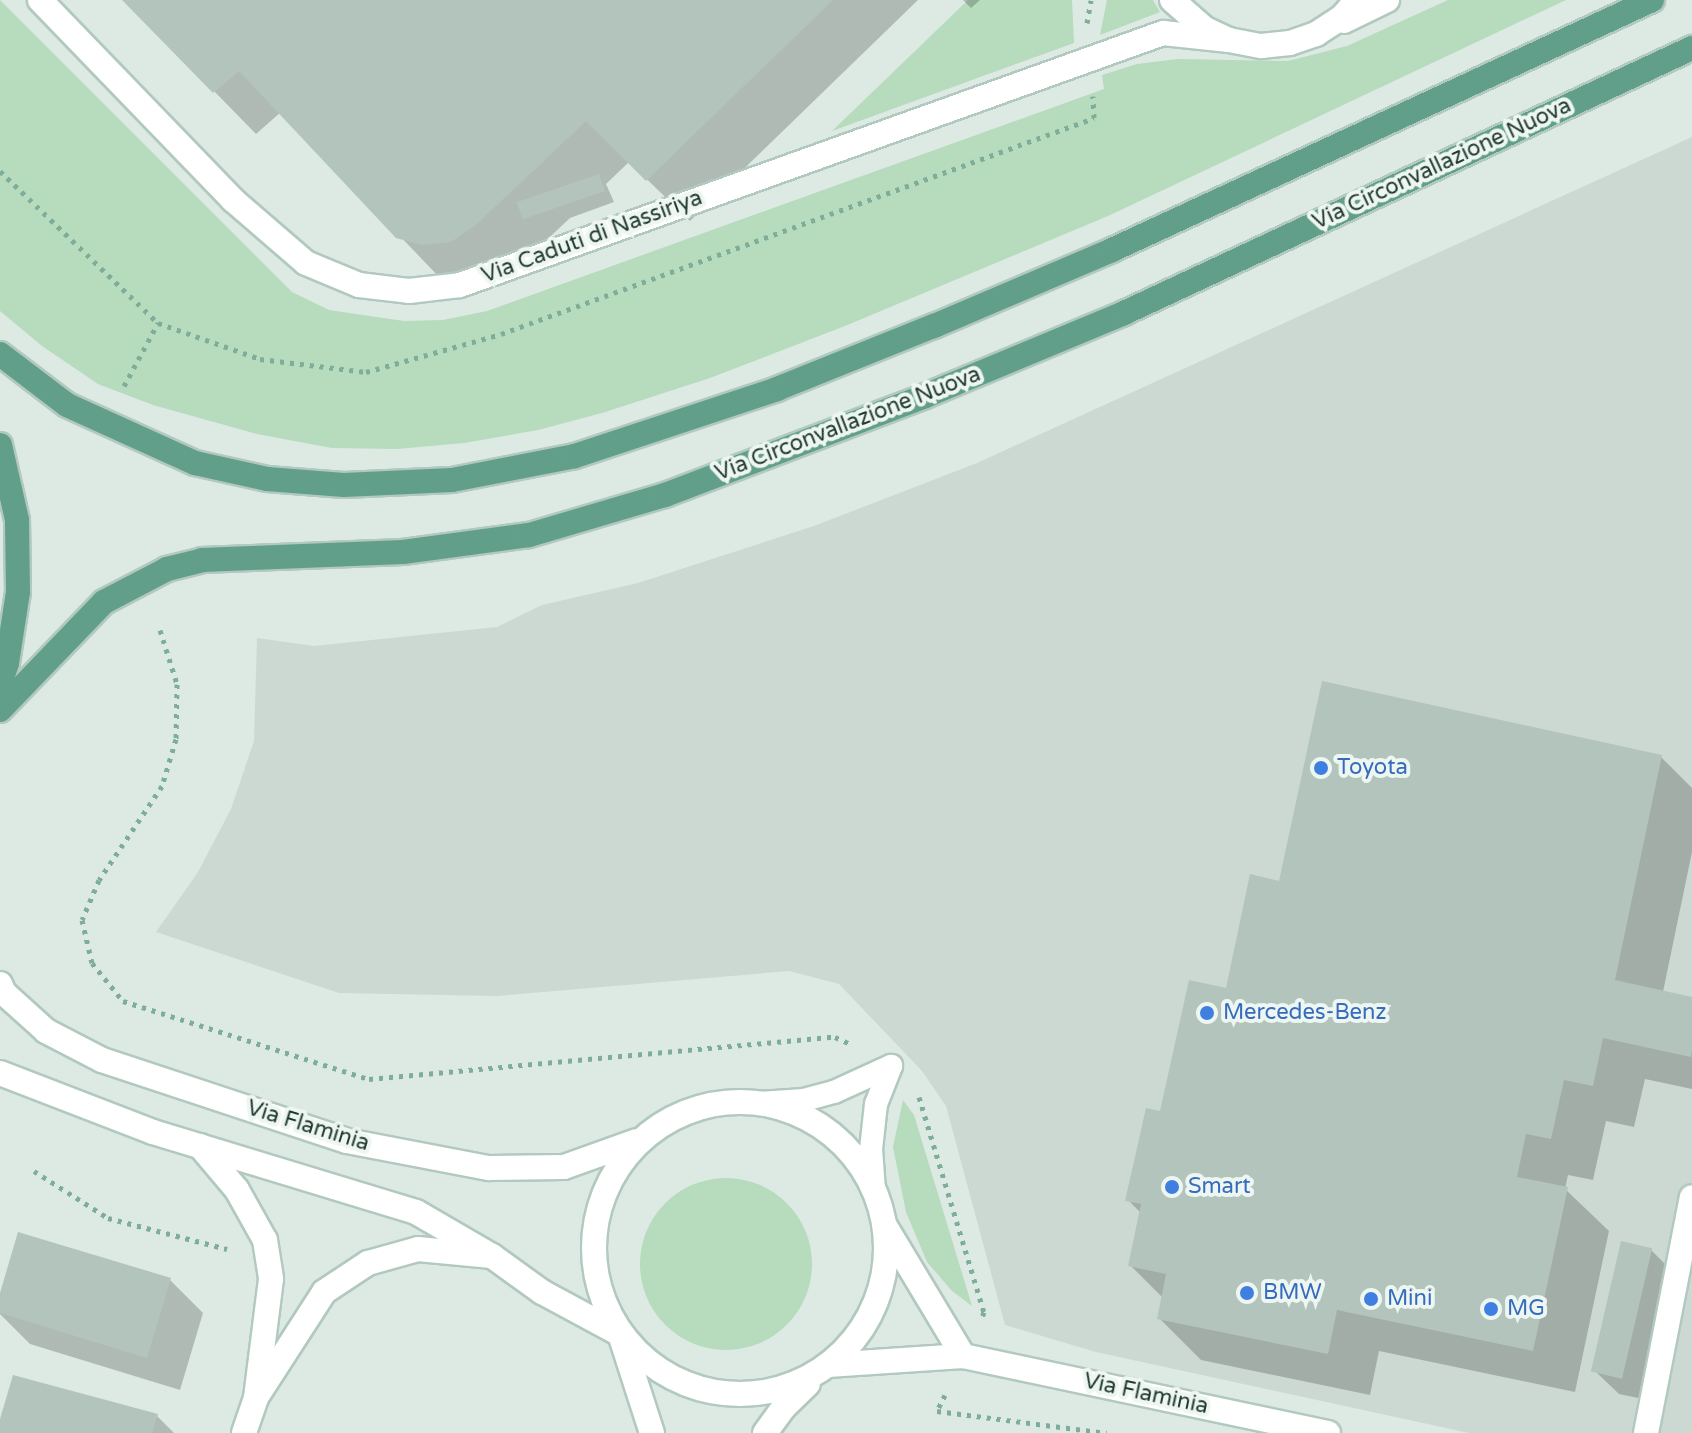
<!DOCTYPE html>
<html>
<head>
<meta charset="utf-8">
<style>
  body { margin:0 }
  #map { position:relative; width:1692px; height:1433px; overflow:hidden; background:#dde9e3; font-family:"Varela Round",sans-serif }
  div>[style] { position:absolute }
  .built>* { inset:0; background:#ccd9d2 }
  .green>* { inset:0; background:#b6dbbd }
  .round { border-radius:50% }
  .shadow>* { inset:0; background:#0003 }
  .building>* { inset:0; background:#b3c4bc; transform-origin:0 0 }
  .path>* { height:5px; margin-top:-2.5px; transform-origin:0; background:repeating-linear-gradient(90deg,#7ead9a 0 4px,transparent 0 10px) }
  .roads { filter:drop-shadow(2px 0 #b1c9be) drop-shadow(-2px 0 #b1c9be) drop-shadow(0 2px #b1c9be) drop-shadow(0 -2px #b1c9be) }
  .service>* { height:22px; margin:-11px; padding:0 11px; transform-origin:11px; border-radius:11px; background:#fff }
  .minor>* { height:24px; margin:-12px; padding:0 12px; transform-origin:12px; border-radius:12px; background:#fff }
  .tertiary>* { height:24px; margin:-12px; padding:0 12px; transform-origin:12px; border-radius:12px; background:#fff }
  .secondary>* { height:24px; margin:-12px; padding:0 12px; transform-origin:12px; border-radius:12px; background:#fff }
  .secondary>.ring { margin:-12px; padding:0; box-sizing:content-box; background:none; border:24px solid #fff; border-radius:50% }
  .primary>* { height:24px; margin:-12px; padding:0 12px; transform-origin:12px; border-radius:12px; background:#629f8a }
  .dots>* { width:22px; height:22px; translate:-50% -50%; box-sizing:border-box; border:4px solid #eef6f1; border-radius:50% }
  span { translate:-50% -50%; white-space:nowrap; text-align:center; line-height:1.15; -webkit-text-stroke:8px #eef6f1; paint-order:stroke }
  .street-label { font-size:22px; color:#1f3830 }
  .shop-label { font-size:22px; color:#366cbe }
  .left { translate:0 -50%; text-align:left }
</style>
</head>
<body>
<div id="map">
  <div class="built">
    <i style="clip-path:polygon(1692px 137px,1692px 1433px,1469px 1433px,1096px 1352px,1005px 1325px,946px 1106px,922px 1071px,839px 984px,789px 971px,497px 996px,339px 993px,156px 932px,198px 872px,231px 809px,254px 741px,257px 638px,314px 646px,497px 627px,542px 605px,638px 583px,814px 526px,977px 463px)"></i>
  </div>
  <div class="green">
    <i style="clip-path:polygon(0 0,292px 292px,329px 310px,404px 321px,443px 320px,487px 311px,1104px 89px,1102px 75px,1137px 64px,1178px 59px,1288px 61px,1347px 46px,1448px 0,1566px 0,1108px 216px,845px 326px,710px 378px,602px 413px,538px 430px,464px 443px,397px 449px,332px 448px,257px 434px,153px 405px,98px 384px,42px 346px,0 311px)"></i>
    <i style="clip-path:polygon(968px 0,1072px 0,1074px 43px,832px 131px)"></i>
    <i style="clip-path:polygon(1107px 0,1153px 0,1160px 12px,1100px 35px)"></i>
    <i style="clip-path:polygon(903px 1100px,914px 1115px,972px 1306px,952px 1291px,927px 1262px,906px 1212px,893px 1147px)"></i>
    <i class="round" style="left:640px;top:1178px;width:172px;height:172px"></i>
  </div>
  <div class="shadow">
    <i style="clip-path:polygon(125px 0,918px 0,690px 221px,629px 162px,606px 184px,614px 202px,570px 218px,519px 266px,441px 279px,281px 112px,256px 134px)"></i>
    <i style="clip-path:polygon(963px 0,980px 0,971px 8px)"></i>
    <i style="clip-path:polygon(1661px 757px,1692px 788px,1692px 852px,1663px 992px,1692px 999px,1692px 1089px,1645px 1079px,1634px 1127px,1606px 1121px,1593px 1180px,1568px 1175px,1565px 1189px,1609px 1231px,1575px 1392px,1379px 1351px,1370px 1395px,1201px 1360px,1159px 1318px,1163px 1298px,1130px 1265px,1141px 1213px,1128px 1200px,1162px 1113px,1281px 883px)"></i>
    <i style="clip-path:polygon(1651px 1250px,1674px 1273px,1648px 1400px,1619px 1394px,1596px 1372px)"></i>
    <i style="clip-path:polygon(170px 1280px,203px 1313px,180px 1390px,30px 1344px,0 1314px,0 1300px)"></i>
    <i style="clip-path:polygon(157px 1416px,174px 1433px,0 1433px,0 1425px)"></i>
  </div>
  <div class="building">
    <i style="clip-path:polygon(122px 0,833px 0,646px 181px,586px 121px,477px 224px,451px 242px,422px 245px,396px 238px,239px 71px,213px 93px)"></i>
    <i style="left:599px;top:174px;width:18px;height:87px;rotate:71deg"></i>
    <i style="clip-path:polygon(1322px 681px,1662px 755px,1615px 980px,1692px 997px,1692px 1051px,1691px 1057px,1603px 1038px,1593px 1086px,1564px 1080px,1551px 1139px,1526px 1134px,1517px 1177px,1568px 1187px,1533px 1351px,1337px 1310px,1328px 1354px,1157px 1319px,1166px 1274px,1128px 1266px,1141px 1204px,1125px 1201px,1146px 1108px,1160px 1111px,1189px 980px,1226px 988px,1250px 874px,1279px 881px)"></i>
    <i style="clip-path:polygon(18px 1232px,171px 1278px,147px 1358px,0 1313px,0 1293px)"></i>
    <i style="left:1621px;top:1241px;width:32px;height:134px;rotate:13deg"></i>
    <i style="clip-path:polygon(13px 1375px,158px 1414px,152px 1433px,0 1433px,0 1419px)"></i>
  </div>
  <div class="path">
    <i style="left:1087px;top:23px;width:23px;rotate:-80deg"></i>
    <i style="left:0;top:171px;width:219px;rotate:43.9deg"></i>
    <i style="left:158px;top:323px;width:108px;rotate:19.4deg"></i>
    <i style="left:260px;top:359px;width:107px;rotate:7deg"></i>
    <i style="left:366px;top:372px;width:140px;rotate:-15.7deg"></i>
    <i style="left:501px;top:334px;width:631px;rotate:-20.01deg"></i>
    <i style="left:1094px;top:118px;width:22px;rotate:-93deg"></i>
    <i style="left:124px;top:386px;width:72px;rotate:-61.6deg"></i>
    <i style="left:160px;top:630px;width:57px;rotate:72.5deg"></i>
    <i style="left:177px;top:684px;width:55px;rotate:91deg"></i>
    <i style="left:176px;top:739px;width:49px;rotate:106.6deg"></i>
    <i style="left:162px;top:786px;width:113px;rotate:123.8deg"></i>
    <i style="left:99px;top:880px;width:43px;rotate:113deg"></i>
    <i style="left:82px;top:920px;width:44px;rotate:76.9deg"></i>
    <i style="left:92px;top:963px;width:49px;rotate:50.8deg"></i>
    <i style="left:123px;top:1001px;width:258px;rotate:17.6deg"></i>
    <i style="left:369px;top:1079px;width:468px;rotate:-5.2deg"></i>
    <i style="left:835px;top:1037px;width:17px;rotate:24deg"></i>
    <i style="left:919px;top:1097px;width:225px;rotate:73.2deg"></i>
    <i style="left:984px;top:1312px;width:5px;rotate:112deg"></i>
    <i style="left:34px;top:1171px;width:88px;rotate:32.4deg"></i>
    <i style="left:108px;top:1218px;width:123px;rotate:14.6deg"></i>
    <i style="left:945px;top:1395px;width:18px;rotate:117deg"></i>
    <i style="left:937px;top:1411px;width:171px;rotate:7.4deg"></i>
  </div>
  <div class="roads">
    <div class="service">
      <i style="left:759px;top:1103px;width:45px;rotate:-3.8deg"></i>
      <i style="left:804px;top:1100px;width:31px;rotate:-15deg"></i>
      <i style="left:834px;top:1092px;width:63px;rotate:-24.5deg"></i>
      <i style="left:891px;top:1066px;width:41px;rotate:111.5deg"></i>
      <i style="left:876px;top:1104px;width:45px;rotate:96.3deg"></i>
      <i style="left:871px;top:1149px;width:41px;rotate:85.8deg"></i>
    </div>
    <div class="minor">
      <i style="left:40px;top:0;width:278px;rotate:46deg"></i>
      <i style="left:233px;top:200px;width:96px;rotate:40.8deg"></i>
      <i style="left:306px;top:263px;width:57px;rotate:22.5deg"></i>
      <i style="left:359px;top:285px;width:50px;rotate:6.8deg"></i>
      <i style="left:409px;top:291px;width:51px;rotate:-6.7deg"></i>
      <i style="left:460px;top:285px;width:747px;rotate:-19.72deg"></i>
      <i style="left:1163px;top:33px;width:66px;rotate:6.1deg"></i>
      <i style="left:1172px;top:0;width:44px;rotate:41.3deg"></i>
      <i style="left:1205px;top:29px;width:26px;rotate:25deg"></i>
      <i style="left:1229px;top:40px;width:33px;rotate:11deg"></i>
      <i style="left:1261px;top:46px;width:29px;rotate:-6deg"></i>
      <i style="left:1290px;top:43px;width:28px;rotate:-19deg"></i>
      <i style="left:1316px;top:34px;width:31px;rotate:-33deg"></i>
      <i style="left:1342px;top:17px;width:23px;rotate:-49deg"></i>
      <i style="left:1344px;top:21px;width:48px;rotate:-26deg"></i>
      <i style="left:200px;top:1146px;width:57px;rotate:49.9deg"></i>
      <i style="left:237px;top:1190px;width:57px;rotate:60.8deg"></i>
      <i style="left:265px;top:1240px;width:39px;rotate:81deg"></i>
      <i style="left:271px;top:1279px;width:120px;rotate:97.2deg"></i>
      <i style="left:256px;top:1398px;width:37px;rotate:109deg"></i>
      <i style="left:259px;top:1393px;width:120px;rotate:-57.2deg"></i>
      <i style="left:324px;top:1292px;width:53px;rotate:-33.4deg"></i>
      <i style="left:368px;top:1263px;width:52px;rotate:-15.6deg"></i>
      <i style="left:418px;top:1249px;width:74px;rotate:5.4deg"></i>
      <i style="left:1646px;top:1433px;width:240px;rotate:-79deg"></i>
    </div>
    <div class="tertiary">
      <i style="left:885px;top:1226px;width:152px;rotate:59deg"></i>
      <i style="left:828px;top:1365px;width:135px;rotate:-3.8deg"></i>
      <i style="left:963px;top:1356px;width:373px;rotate:11.9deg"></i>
    </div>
    <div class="secondary">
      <i style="left:0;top:984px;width:10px;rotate:66deg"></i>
      <i style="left:4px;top:993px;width:57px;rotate:42.1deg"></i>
      <i style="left:46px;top:1031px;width:63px;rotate:27.4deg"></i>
      <i style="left:102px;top:1060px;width:258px;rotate:18.3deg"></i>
      <i style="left:347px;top:1141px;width:145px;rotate:10.8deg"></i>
      <i style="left:489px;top:1168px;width:75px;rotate:-0.8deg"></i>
      <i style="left:564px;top:1167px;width:77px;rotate:-19.6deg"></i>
      <i style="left:0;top:1073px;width:164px;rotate:21.1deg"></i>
      <i style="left:153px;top:1132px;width:275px;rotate:16.9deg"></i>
      <i style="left:416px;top:1212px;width:88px;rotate:30.1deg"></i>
      <i style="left:492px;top:1256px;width:62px;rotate:35.8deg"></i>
      <i style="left:542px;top:1292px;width:89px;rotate:28.3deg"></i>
      <i style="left:620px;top:1334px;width:104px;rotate:72.1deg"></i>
      <i class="ring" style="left:594px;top:1102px;width:268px;height:268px"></i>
      <i style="left:765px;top:1433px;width:32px;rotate:-54deg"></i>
      <i style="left:784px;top:1407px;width:33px;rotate:-44deg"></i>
    </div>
    <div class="primary">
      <i style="left:0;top:354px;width:84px;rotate:37.3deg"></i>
      <i style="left:67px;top:405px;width:141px;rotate:24.4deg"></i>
      <i style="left:195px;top:463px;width:74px;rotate:12.5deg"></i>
      <i style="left:267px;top:479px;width:77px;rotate:4.5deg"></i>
      <i style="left:344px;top:485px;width:108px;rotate:-2.7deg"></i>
      <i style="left:452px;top:480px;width:125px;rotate:-11deg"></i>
      <i style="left:575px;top:456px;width:213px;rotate:-18.3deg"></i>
      <i style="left:777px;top:389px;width:169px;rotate:-21.9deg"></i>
      <i style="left:934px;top:326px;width:194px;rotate:-23.1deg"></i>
      <i style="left:1112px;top:250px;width:595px;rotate:-24.84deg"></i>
      <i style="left:0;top:445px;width:77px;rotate:77.2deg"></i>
      <i style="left:17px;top:520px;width:72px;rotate:89.2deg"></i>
      <i style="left:18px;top:592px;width:72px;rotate:98.8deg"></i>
      <i style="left:7px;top:663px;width:23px;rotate:108deg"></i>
      <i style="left:0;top:710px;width:150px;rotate:-46.1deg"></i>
      <i style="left:104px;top:602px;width:71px;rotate:-27.6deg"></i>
      <i style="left:167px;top:569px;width:36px;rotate:-14deg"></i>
      <i style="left:202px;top:560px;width:201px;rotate:-2.3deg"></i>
      <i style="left:403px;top:552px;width:127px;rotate:-7.7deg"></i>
      <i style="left:529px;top:535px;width:142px;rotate:-16.4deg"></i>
      <i style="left:665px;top:495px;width:278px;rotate:-20.8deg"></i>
      <i style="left:925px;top:396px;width:216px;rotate:-22.6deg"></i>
      <i style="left:1124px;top:313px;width:627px;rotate:-25.01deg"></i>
    </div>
  </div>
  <div class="dots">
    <i style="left:1321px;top:768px;background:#3f7fe0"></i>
    <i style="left:1207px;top:1013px;background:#3f7fe0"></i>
    <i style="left:1172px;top:1187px;background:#3f7fe0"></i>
    <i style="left:1247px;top:1293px;background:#3f7fe0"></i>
    <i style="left:1371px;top:1299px;background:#3f7fe0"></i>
    <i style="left:1491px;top:1309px;background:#3f7fe0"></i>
  </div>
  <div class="street-label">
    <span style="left:1442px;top:164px;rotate:-25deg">Via Circonvallazione Nuova</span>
    <span style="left:592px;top:237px;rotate:-20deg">Via Caduti di Nassiriya</span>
    <span style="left:848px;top:424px;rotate:-21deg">Via Circonvallazione Nuova</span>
    <span style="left:308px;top:1126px;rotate:17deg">Via Flaminia</span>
    <span style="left:1146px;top:1394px;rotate:12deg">Via Flaminia</span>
  </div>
  <div class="shop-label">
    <span class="left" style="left:1337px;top:768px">Toyota</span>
    <span class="left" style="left:1223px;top:1013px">Mercedes-Benz</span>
    <span class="left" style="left:1188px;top:1187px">Smart</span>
    <span class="left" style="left:1263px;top:1293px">BMW</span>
    <span class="left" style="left:1387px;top:1299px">Mini</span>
    <span class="left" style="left:1507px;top:1309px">MG</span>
  </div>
</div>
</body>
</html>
